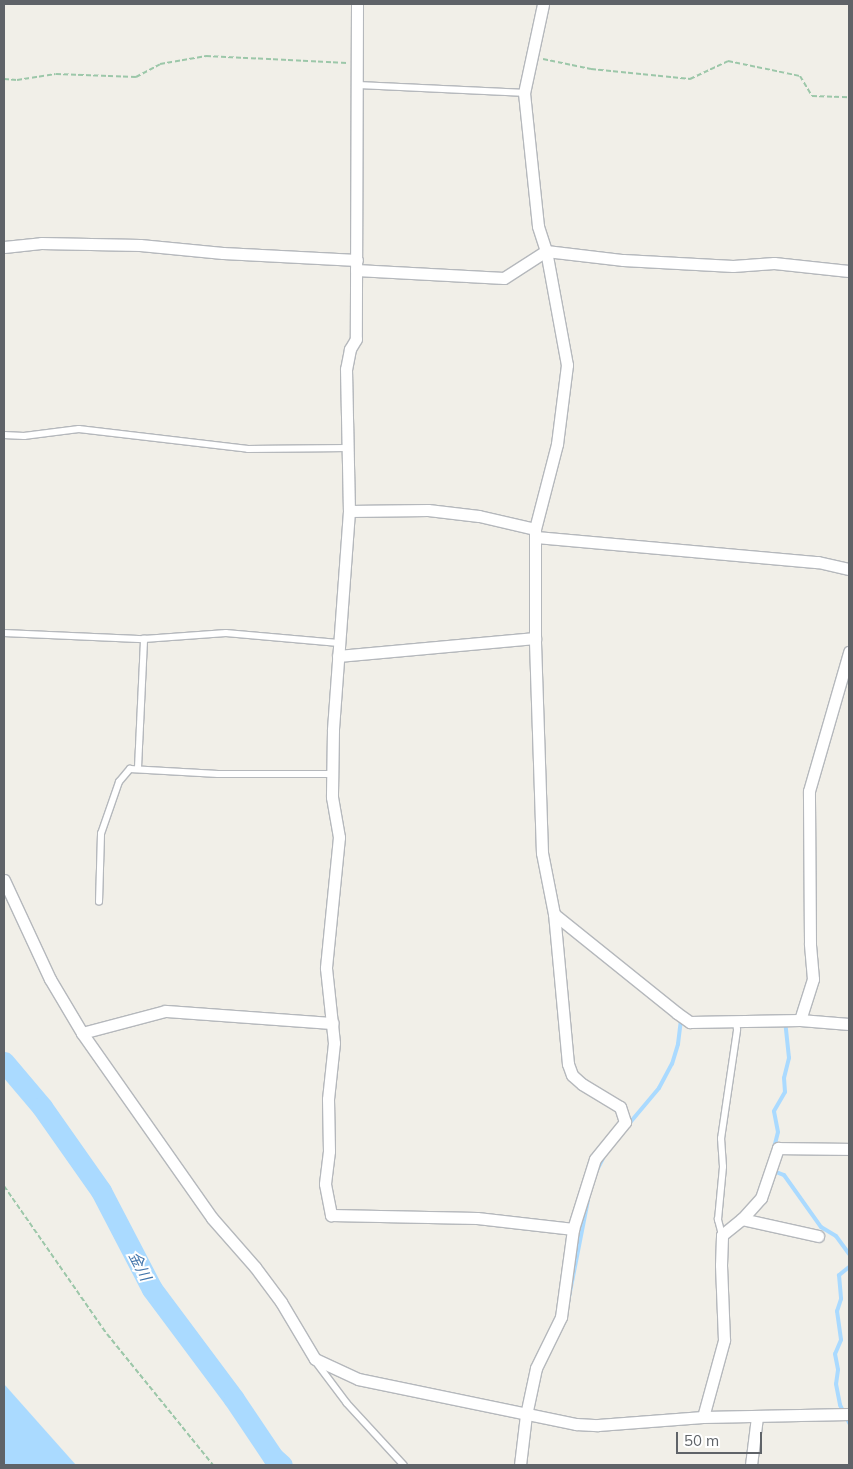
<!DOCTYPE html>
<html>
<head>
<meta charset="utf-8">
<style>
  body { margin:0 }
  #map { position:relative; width:853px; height:1469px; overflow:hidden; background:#f1efe8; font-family:Mulish,"Noto Sans JP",sans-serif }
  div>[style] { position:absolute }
  .water>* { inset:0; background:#aadaff }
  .stream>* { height:4px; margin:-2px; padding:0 2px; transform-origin:2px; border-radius:2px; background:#aadaff }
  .river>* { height:21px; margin:-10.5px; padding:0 10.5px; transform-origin:10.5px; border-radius:10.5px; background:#aadaff }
  .path>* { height:2px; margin-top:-1px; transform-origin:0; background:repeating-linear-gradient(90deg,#9cc7a9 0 5px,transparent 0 7.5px) }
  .roads { filter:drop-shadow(1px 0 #b5b8bc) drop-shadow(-1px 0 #b5b8bc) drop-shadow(0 1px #b5b8bc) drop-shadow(0 -1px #b5b8bc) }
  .service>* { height:5.5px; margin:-2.75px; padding:0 2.75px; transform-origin:2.75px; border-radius:2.75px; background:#fff }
  .minor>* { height:11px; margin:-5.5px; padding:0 5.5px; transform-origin:5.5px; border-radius:5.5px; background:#fff }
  span { translate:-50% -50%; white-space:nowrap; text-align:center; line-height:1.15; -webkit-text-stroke:4px #fff; paint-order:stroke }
  .water-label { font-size:15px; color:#4174aa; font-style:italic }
  .frame { position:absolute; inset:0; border:5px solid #5f6368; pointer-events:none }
  .scale { position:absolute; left:676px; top:1432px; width:86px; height:22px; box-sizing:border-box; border:2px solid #5f6368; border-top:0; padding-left:6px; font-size:15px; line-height:18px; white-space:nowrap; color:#5f6368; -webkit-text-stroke:4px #fff; paint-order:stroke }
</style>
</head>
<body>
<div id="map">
  <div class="water">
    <i style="clip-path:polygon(4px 1384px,76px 1465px,4px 1465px)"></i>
  </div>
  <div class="stream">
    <i style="left:628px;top:1125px;width:48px;rotate:-50deg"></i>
    <i style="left:659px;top:1088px;width:27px;rotate:-62deg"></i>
    <i style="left:672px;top:1064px;width:21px;rotate:-73deg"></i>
    <i style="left:678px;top:1044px;width:26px;rotate:-83deg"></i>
    <i style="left:774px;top:1148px;width:16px;rotate:-76deg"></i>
    <i style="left:778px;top:1132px;width:21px;rotate:-101deg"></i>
    <i style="left:774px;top:1111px;width:22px;rotate:-60deg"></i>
    <i style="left:785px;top:1092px;width:14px;rotate:-94deg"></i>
    <i style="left:784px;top:1078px;width:21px;rotate:-76deg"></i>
    <i style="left:789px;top:1058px;width:31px;rotate:-96deg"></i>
    <i style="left:597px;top:1170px;width:16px;rotate:-63deg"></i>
    <i style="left:771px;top:1170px;width:14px;rotate:21deg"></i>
    <i style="left:784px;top:1175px;width:64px;rotate:54.6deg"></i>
    <i style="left:821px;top:1227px;width:17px;rotate:31deg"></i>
    <i style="left:836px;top:1236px;width:22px;rotate:54deg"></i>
    <i style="left:849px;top:1267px;width:13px;rotate:141deg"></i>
    <i style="left:839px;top:1275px;width:24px;rotate:85deg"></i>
    <i style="left:841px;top:1299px;width:13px;rotate:108deg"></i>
    <i style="left:837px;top:1311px;width:29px;rotate:82deg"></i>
    <i style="left:841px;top:1340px;width:15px;rotate:113deg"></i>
    <i style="left:835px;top:1354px;width:16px;rotate:79deg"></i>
    <i style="left:838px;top:1370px;width:14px;rotate:98deg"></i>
    <i style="left:836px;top:1384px;width:21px;rotate:79deg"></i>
    <i style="left:840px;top:1405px;width:20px;rotate:63deg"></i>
    <i style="left:568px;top:1302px;width:104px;rotate:-78.9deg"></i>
  </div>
  <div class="river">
    <i style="left:4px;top:1062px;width:59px;rotate:49.8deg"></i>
    <i style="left:42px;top:1107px;width:103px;rotate:54.9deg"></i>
    <i style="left:101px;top:1191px;width:110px;rotate:62.5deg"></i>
    <i style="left:152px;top:1289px;width:137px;rotate:53.3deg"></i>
    <i style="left:234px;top:1399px;width:70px;rotate:56.1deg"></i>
    <i style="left:273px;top:1457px;width:12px;rotate:42deg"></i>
  </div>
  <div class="path">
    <i style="left:543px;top:59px;width:49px;rotate:11.8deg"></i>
    <i style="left:591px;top:69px;width:100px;rotate:5.8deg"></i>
    <i style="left:690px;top:79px;width:42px;rotate:-25.3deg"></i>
    <i style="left:728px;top:61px;width:74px;rotate:11.8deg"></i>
    <i style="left:800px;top:76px;width:23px;rotate:59deg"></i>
    <i style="left:812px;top:96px;width:37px;rotate:2deg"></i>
    <i style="left:4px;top:79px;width:13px;rotate:4deg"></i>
    <i style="left:17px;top:80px;width:39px;rotate:-9deg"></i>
    <i style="left:56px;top:74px;width:80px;rotate:2.1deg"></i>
    <i style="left:136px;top:77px;width:27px;rotate:-28deg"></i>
    <i style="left:160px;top:64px;width:47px;rotate:-9.9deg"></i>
    <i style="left:206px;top:56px;width:141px;rotate:2.8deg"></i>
    <i style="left:4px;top:1186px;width:180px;rotate:55.2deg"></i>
    <i style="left:107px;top:1334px;width:169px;rotate:51deg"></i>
  </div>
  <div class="roads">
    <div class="service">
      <i style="left:356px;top:85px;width:168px;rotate:2.7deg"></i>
      <i style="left:4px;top:435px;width:20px;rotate:3deg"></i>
      <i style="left:24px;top:436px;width:55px;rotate:-7.3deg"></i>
      <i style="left:79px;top:429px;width:170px;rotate:6.7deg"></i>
      <i style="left:248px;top:449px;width:100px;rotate:-0.6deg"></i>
      <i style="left:4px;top:633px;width:140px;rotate:2.5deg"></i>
      <i style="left:144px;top:639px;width:82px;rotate:-4.2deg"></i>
      <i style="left:226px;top:633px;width:113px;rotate:5.1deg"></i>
      <i style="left:138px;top:768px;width:129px;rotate:-87.3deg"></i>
      <i style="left:99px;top:902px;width:68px;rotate:-88.3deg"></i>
      <i style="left:101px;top:834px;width:55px;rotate:-70.9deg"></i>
      <i style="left:119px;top:782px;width:17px;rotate:-50deg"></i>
      <i style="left:130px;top:769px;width:88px;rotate:3.3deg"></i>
      <i style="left:218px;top:774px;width:114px"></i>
      <i style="left:722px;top:1235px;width:16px;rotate:-105deg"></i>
      <i style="left:718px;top:1220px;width:53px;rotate:-84.6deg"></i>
      <i style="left:723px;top:1167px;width:28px;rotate:-94deg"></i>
      <i style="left:721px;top:1139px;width:110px;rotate:-81.6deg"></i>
      <i style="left:737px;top:1030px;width:8px;rotate:-97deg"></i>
      <i style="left:317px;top:1363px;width:50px;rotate:53.1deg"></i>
      <i style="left:347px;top:1403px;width:84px;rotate:47.4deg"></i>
    </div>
    <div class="minor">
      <i style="left:357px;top:4px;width:335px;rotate:90.2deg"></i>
      <i style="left:356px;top:339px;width:12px;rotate:121deg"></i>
      <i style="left:350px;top:349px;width:20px;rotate:101deg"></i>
      <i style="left:346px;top:369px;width:142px;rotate:88.8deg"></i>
      <i style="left:349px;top:511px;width:220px;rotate:94.2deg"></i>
      <i style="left:333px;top:730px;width:67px;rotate:90.9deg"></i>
      <i style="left:332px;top:797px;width:41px;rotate:80.1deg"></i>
      <i style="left:339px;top:837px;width:132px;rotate:95.7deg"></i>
      <i style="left:326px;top:968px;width:75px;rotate:83.9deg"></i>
      <i style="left:334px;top:1043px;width:56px;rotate:96.1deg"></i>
      <i style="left:328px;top:1099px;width:52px;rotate:88.9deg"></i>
      <i style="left:329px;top:1151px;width:33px;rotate:97deg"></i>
      <i style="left:325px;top:1184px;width:32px;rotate:79deg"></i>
      <i style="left:331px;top:1215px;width:146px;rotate:1.2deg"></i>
      <i style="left:477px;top:1218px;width:97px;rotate:6.5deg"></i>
      <i style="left:4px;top:247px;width:37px;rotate:-6deg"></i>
      <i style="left:41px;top:243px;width:99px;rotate:1.2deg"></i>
      <i style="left:140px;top:245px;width:83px;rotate:5.5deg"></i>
      <i style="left:223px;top:253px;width:134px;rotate:3deg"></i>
      <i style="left:356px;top:270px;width:148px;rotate:3.1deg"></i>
      <i style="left:504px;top:278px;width:50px;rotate:-32.7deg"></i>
      <i style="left:546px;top:251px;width:78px;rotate:6.7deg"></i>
      <i style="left:623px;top:260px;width:110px;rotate:3.1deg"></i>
      <i style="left:733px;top:266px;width:41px;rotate:-4.2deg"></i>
      <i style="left:774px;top:263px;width:75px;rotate:6.1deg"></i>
      <i style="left:349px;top:511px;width:79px;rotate:-0.7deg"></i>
      <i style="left:428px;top:510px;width:51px;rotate:6.7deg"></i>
      <i style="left:479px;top:516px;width:57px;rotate:13.1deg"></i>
      <i style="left:536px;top:537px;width:283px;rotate:5.1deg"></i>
      <i style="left:818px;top:562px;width:32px;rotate:13deg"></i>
      <i style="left:338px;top:656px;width:198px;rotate:-5.2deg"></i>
      <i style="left:4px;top:880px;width:109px;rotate:65.1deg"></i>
      <i style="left:50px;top:979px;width:63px;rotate:59.3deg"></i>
      <i style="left:82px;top:1033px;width:226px;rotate:54.9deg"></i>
      <i style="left:212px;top:1218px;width:65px;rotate:48.7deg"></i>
      <i style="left:255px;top:1267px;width:44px;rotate:53.4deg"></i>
      <i style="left:281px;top:1302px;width:66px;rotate:59.2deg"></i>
      <i style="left:315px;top:1359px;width:47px;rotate:24.9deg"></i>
      <i style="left:358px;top:1379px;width:223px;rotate:11.7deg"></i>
      <i style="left:576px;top:1424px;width:22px;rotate:3deg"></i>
      <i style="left:598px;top:1425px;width:105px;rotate:-4.4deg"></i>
      <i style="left:703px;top:1417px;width:146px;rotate:-1.2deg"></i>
      <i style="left:554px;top:914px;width:158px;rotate:38.8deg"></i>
      <i style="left:677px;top:1013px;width:16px;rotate:35deg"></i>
      <i style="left:690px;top:1022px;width:110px;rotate:-1deg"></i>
      <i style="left:800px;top:1020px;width:49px;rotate:4.7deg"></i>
      <i style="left:800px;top:1020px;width:43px;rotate:-72.4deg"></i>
      <i style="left:813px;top:979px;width:36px;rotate:-95deg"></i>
      <i style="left:810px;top:943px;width:152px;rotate:-90.4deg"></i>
      <i style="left:809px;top:791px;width:145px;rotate:-73.9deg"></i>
      <i style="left:82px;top:1033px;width:86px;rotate:-14.8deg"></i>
      <i style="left:165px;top:1011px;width:168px;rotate:4.1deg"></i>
      <i style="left:742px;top:1219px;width:28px;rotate:-48deg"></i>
      <i style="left:761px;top:1198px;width:53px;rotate:-71.2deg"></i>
      <i style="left:778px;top:1148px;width:71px;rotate:0.8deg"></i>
      <i style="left:703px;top:1417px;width:80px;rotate:-74.7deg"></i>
      <i style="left:724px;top:1340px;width:75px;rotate:-92.3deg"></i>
      <i style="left:721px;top:1265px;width:30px;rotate:-88deg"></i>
      <i style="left:722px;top:1235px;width:26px;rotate:-39deg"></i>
      <i style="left:742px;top:1219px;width:78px;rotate:12.6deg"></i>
      <i style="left:520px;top:1465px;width:50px;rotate:-83.2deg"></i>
      <i style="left:526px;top:1415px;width:48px;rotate:-78deg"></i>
      <i style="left:536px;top:1368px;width:57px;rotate:-63.9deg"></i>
      <i style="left:561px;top:1317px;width:89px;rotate:-82.2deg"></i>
      <i style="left:573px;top:1229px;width:73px;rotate:-72.6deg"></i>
      <i style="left:595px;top:1159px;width:48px;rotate:-51deg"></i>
      <i style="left:625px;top:1122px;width:16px;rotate:-108deg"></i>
      <i style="left:620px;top:1107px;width:44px;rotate:-148.8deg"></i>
      <i style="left:582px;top:1084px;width:13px;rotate:-138deg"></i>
      <i style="left:572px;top:1075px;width:12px;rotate:-110deg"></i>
      <i style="left:568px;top:1064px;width:151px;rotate:-95.3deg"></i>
      <i style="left:554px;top:914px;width:62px;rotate:-101.1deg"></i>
      <i style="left:542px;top:853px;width:215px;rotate:-91.9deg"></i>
      <i style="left:535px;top:638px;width:109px;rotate:-90deg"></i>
      <i style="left:535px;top:529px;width:88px;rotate:-75.5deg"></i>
      <i style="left:557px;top:444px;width:80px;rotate:-82.8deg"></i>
      <i style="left:567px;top:365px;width:116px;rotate:-100.4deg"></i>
      <i style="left:546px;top:251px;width:26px;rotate:-108deg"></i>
      <i style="left:538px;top:226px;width:134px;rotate:-96deg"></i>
      <i style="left:524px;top:93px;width:91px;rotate:-77.9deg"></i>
      <i style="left:751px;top:1465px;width:48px;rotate:-82.9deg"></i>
    </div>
  </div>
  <div class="water-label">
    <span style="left:140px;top:1266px;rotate:63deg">金川</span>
  </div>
  <div class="frame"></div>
  <div class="scale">50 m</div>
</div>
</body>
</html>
